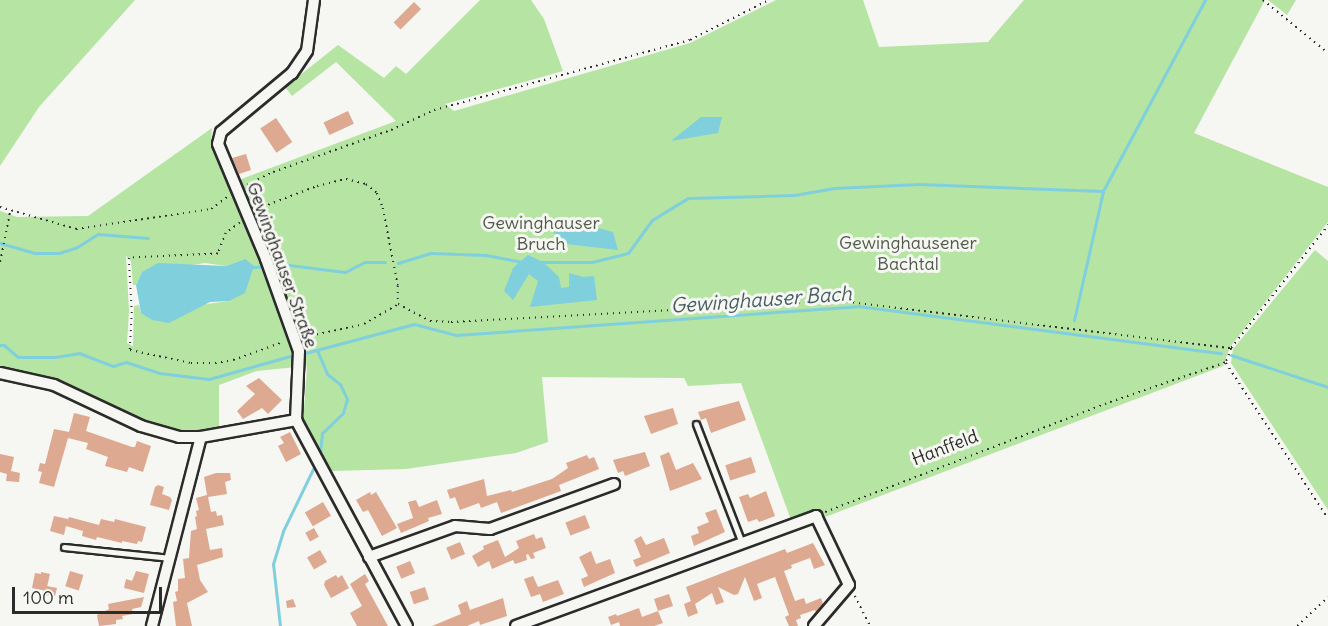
<!DOCTYPE html>
<html>
<head>
<meta charset="utf-8">
<style>
  body { margin:0 }
  #map { position:relative; width:1328px; height:626px; overflow:hidden; background:#f6f6f2; font-family:Delius,sans-serif }
  div>[style] { position:absolute }
  .green>* { inset:0; background:#b5e4a3 }
  .water>* { inset:0; background:#80cfdd }
  .stream>* { height:3px; margin:-1.5px; padding:0 1.5px; transform-origin:1.5px; border-radius:1.5px; background:#80cfdd }
  .building>* { inset:0; background:#dda990; transform-origin:0 0 }
  .path>* { height:1.5px; margin-top:-0.75px; transform-origin:0; background:repeating-linear-gradient(90deg,#2b2b2b 0 1.5px,transparent 0 6px) }
  .roads { filter:drop-shadow(2px 0 #2b2b2b) drop-shadow(-2px 0 #2b2b2b) drop-shadow(0 2px #2b2b2b) drop-shadow(0 -2px #2b2b2b) }
  .lane>* { height:5px; margin:-2.5px; padding:0 2.5px; transform-origin:2.5px; border-radius:2.5px; background:#f6f6f2 }
  .street>* { height:10px; margin:-5px; padding:0 5px; transform-origin:5px; border-radius:5px; background:#f6f6f2 }
  span { translate:-50% -50%; white-space:nowrap; text-align:center; line-height:1.15; -webkit-text-stroke:6px #f6f6f2; paint-order:stroke }
  .park-label { font-size:18px; color:#4e5949 }
  .street-label { font-size:18px; color:#2b2b2b }
  .water-label { font-size:20px; color:#445c60; font-style:italic }
  .scale { position:absolute; left:12px; top:587px; width:150px; height:27px; box-sizing:border-box; border:3px solid #2b2b2b; border-top:0; padding-left:8px; font-size:18px; line-height:21px; white-space:nowrap; color:#2b2b2b; -webkit-text-stroke:4px #f6f6f2; paint-order:stroke }
</style>
</head>
<body>
<div id="map">
  <div class="green">
    <i style="clip-path:polygon(0 0,135px 0,39px 107px,0 166px)"></i>
    <i style="clip-path:polygon(480px 0,531px 0,544px 19px,563px 71px,445px 104px,454px 111px,690px 43px,776px 0,863px 0,879px 47px,988px 42px,1024px 0,1265px 0,1194px 133px,1328px 187px,1328px 222px,1230px 347px,1223px 366px,825px 517px,821px 510px,791px 520px,741px 383px,688px 386px,684px 378px,542px 377px,548px 442px,516px 453px,406px 469px,331px 471px,303px 422px,307px 369px,305px 351px,273px 260px,239px 180px,396px 121px,336px 62px,292px 96px,285px 87px,338px 45px,384px 78px,396px 66px,406px 74px)"></i>
    <i style="clip-path:polygon(1268px 0,1296px 0,1287px 15px)"></i>
    <i style="clip-path:polygon(evenodd,212px 128px,211px 141px,256px 252px,294px 353px,296px 367px,257px 371px,219px 385px,219px 430px,194px 434px,144px 423px,54px 378px,0 367px,0 211px,17px 217px,88px 216px,212px 128px,126px 256px,131px 261px,133px 285px,136px 285px,142px 272px,205px 263px,226px 266px,245px 259px,229px 301px,141px 313px,139px 305px,134px 306px,133px 346px,127px 343px,129px 311px,126px 256px)"></i>
    <i style="clip-path:polygon(1315px 250px,1328px 261px,1328px 510px,1231px 363px,1233px 349px)"></i>
  </div>
  <div class="water">
    <i style="clip-path:polygon(701px 117px,722px 117px,718px 133px,671px 141px)"></i>
    <i style="clip-path:polygon(568px 225px,590px 226px,613px 232px,618px 250px,566px 244px,551px 230px)"></i>
    <i style="clip-path:polygon(528px 255px,543px 262px,559px 277px,561px 288px,569px 287px,569px 273px,583px 277px,594px 276px,597px 300px,530px 307px,538px 281px,529px 274px,513px 300px,504px 291px,513px 268px)"></i>
    <i style="clip-path:polygon(245px 259px,254px 266px,245px 293px,229px 301px,210px 302px,169px 323px,152px 320px,141px 313px,136px 285px,142px 272px,158px 263px,226px 266px)"></i>
  </div>
  <div class="stream">
    <i style="left:0;top:243px;width:37px;rotate:16deg"></i>
    <i style="left:36px;top:253px;width:23px"></i>
    <i style="left:59px;top:253px;width:19px;rotate:-18deg"></i>
    <i style="left:77px;top:247px;width:25px;rotate:-32deg"></i>
    <i style="left:98px;top:234px;width:50px;rotate:4.6deg"></i>
    <i style="left:541px;top:262px;width:51px"></i>
    <i style="left:592px;top:262px;width:37px;rotate:-14deg"></i>
    <i style="left:628px;top:253px;width:41px;rotate:-54deg"></i>
    <i style="left:652px;top:220px;width:42px;rotate:-31.4deg"></i>
    <i style="left:688px;top:198px;width:106px;rotate:-1.6deg"></i>
    <i style="left:794px;top:195px;width:41px;rotate:-9.9deg"></i>
    <i style="left:834px;top:188px;width:85px;rotate:-2.7deg"></i>
    <i style="left:919px;top:184px;width:184px;rotate:2.2deg"></i>
    <i style="left:398px;top:263px;width:34px;rotate:-17deg"></i>
    <i style="left:431px;top:253px;width:55px;rotate:2.1deg"></i>
    <i style="left:486px;top:255px;width:38px;rotate:11deg"></i>
    <i style="left:252px;top:267px;width:37px;rotate:-3deg"></i>
    <i style="left:289px;top:265px;width:56px;rotate:7.1deg"></i>
    <i style="left:345px;top:272px;width:22px;rotate:-27deg"></i>
    <i style="left:365px;top:262px;width:20px"></i>
    <i style="left:1074px;top:320px;width:132px;rotate:-77.3deg"></i>
    <i style="left:1103px;top:191px;width:217px;rotate:-61.9deg"></i>
    <i style="left:0;top:345px;width:4px"></i>
    <i style="left:4px;top:345px;width:18px;rotate:41deg"></i>
    <i style="left:18px;top:357px;width:37px"></i>
    <i style="left:55px;top:357px;width:24px;rotate:-9deg"></i>
    <i style="left:79px;top:353px;width:36px;rotate:21deg"></i>
    <i style="left:113px;top:366px;width:14px;rotate:-17deg"></i>
    <i style="left:126px;top:362px;width:35px;rotate:18deg"></i>
    <i style="left:159px;top:373px;width:50px;rotate:6.8deg"></i>
    <i style="left:209px;top:379px;width:88px;rotate:-15.8deg"></i>
    <i style="left:317px;top:350px;width:26px;rotate:67deg"></i>
    <i style="left:327px;top:374px;width:16px;rotate:38deg"></i>
    <i style="left:340px;top:384px;width:17px;rotate:65deg"></i>
    <i style="left:347px;top:399px;width:15px;rotate:106deg"></i>
    <i style="left:343px;top:413px;width:29px;rotate:136deg"></i>
    <i style="left:322px;top:433px;width:18px;rotate:96deg"></i>
    <i style="left:305px;top:353px;width:113px;rotate:-14.9deg"></i>
    <i style="left:414px;top:324px;width:43px;rotate:14.7deg"></i>
    <i style="left:456px;top:335px;width:403px;rotate:-4.1deg"></i>
    <i style="left:858px;top:306px;width:366px;rotate:7.4deg"></i>
    <i style="left:1231px;top:355px;width:102px;rotate:18.3deg"></i>
    <i style="left:280px;top:626px;width:62px;rotate:-96.4deg"></i>
    <i style="left:273px;top:564px;width:34px;rotate:-73deg"></i>
    <i style="left:283px;top:531px;width:69px;rotate:-64.2deg"></i>
  </div>
  <div class="building">
    <i style="left:414px;top:2px;width:10px;height:29px;rotate:45deg"></i>
    <i style="left:348px;top:111px;width:14px;height:27px;rotate:65deg"></i>
    <i style="left:276px;top:118px;width:29px;height:19px;rotate:56deg"></i>
    <i style="clip-path:polygon(246px 154px,251px 170px,239px 174px,232px 158px)"></i>
    <i style="clip-path:polygon(259px 378px,282px 400px,268px 414px,262px 408px,243px 419px,237px 411px,255px 394px,246px 386px)"></i>
    <i style="clip-path:polygon(739px 401px,746px 420px,711px 433px,706px 418px,701px 420px,698px 412px)"></i>
    <i style="clip-path:polygon(673px 408px,678px 424px,651px 434px,644px 416px)"></i>
    <i style="clip-path:polygon(74px 413px,90px 417px,86px 431px,132px 447px,135px 447px,137px 441px,151px 446px,143px 472px,129px 467px,127px 472px,105px 466px,108px 457px,86px 449px,88px 443px,68px 438px,54px 487px,39px 483px,42px 472px,38px 471px,40px 463px,45px 464px,54px 429px,69px 432px)"></i>
    <i style="clip-path:polygon(290px 432px,301px 454px,286px 462px,278px 446px,284px 443px,280px 437px)"></i>
    <i style="clip-path:polygon(645px 452px,650px 466px,625px 476px,623px 471px,618px 473px,613px 460px)"></i>
    <i style="clip-path:polygon(669px 452px,676px 470px,693px 463px,702px 479px,670px 491px,660px 456px)"></i>
    <i style="clip-path:polygon(0 454px,14px 457px,11px 471px,20px 473px,19px 482px,6px 481px,7px 474px,0 472px)"></i>
    <i style="clip-path:polygon(587px 455px,589px 459px,594px 457px,599px 469px,559px 485px,561px 491px,501px 513px,497px 502px,481px 508px,479px 503px,460px 510px,455px 497px,450px 499px,447px 490px,484px 479px,487px 496px,511px 490px,512px 492px,552px 479px,568px 468px,566px 463px)"></i>
    <i style="left:751px;top:457px;width:16px;height:27px;rotate:72deg"></i>
    <i style="clip-path:polygon(216px 473px,230px 473px,231px 480px,225px 482px,227px 494px,208px 497px,211px 512px,216px 511px,217px 516px,222px 515px,224px 525px,206px 529px,210px 550px,222px 548px,223px 557px,197px 565px,200px 580px,208px 592px,187px 603px,192px 626px,176px 626px,173px 602px,177px 601px,175px 592px,178px 591px,178px 579px,185px 578px,183px 559px,189px 558px,191px 531px,197px 529px,195px 517px,197px 516px,196px 511px,199px 510px,196px 498px,207px 495px,204px 477px)"></i>
    <i style="clip-path:polygon(158px 485px,164px 487px,162px 494px,170px 497px,172px 500px,169px 510px,150px 505px,155px 487px)"></i>
    <i style="clip-path:polygon(766px 491px,775px 516px,759px 522px,757px 519px,748px 522px,739px 497px,748px 494px,750px 498px)"></i>
    <i style="clip-path:polygon(370px 492px,371px 495px,376px 492px,397px 528px,382px 536px,368px 510px,363px 512px,356px 500px)"></i>
    <i style="clip-path:polygon(416px 500px,419px 507px,437px 500px,442px 514px,428px 518px,429px 521px,401px 533px,397px 524px,413px 518px,408px 502px)"></i>
    <i style="left:323px;top:502px;width:16px;height:21px;rotate:60deg"></i>
    <i style="clip-path:polygon(716px 509px,725px 532px,694px 546px,691px 536px,699px 533px,697px 527px,709px 522px,705px 513px)"></i>
    <i style="left:585px;top:515px;width:14px;height:21px;rotate:69deg"></i>
    <i style="clip-path:polygon(54px 516px,68px 519px,67px 522px,69px 517px,99px 525px,101px 519px,114px 522px,115px 519px,146px 527px,142px 542px,138px 541px,137px 544px,122px 541px,122px 543px,97px 537px,96px 540px,82px 536px,83px 531px,66px 526px,64px 535px,50px 531px)"></i>
    <i style="left:314px;top:528px;width:10px;height:10px;rotate:61deg"></i>
    <i style="clip-path:polygon(534px 534px,536px 539px,542px 537px,546px 548px,533px 553px,535px 558px,531px 559px,528px 554px,526px 555px,527px 560px,515px 564px,513px 560px,492px 569px,489px 561px,478px 567px,472px 556px,484px 549px,483px 546px,498px 540px,505px 557px,519px 548px,516px 541px)"></i>
    <i style="clip-path:polygon(641px 536px,646px 545px,664px 538px,670px 553px,636px 567px,633px 560px,641px 557px,634px 540px)"></i>
    <i style="left:460px;top:542px;width:13px;height:15px;rotate:67deg"></i>
    <i style="clip-path:polygon(813px 543px,825px 565px,814px 569px,810px 558px,791px 565px,792px 568px,784px 571px,795px 601px,804px 598px,806px 604px,821px 598px,823px 604px,816px 613px,815px 610px,800px 615px,801px 618px,796px 620px,798px 626px,789px 626px,785px 617px,789px 615px,775px 577px,757px 584px,762px 598px,754px 601px,745px 577px,738px 594px,734px 595px,718px 587px,724px 602px,716px 605px,712px 593px,695px 604px,698px 613px,688px 617px,684px 604px,691px 601px,686px 587px,785px 549px,787px 553px)"></i>
    <i style="left:320px;top:550px;width:14px;height:15px;rotate:60deg"></i>
    <i style="clip-path:polygon(591px 551px,596px 564px,610px 559px,615px 573px,584px 587px,581px 579px,588px 576px,579px 557px)"></i>
    <i style="left:410px;top:561px;width:13px;height:15px;rotate:67deg"></i>
    <i style="left:70px;top:571px;width:14px;height:16px;rotate:17deg"></i>
    <i style="clip-path:polygon(136px 571px,149px 574px,144px 593px,124px 588px,126px 579px,132px 581px)"></i>
    <i style="clip-path:polygon(41px 572px,50px 574px,46px 591px,32px 588px,35px 573px,41px 574px)"></i>
    <i style="clip-path:polygon(365px 574px,369px 581px,365px 584px,388px 626px,357px 626px,350px 613px,362px 606px,350px 584px)"></i>
    <i style="clip-path:polygon(336px 575px,338px 578px,342px 575px,349px 588px,331px 598px,324px 585px,325px 581px)"></i>
    <i style="clip-path:polygon(533px 576px,538px 587px,558px 580px,564px 594px,543px 602px,540px 594px,531px 597px,524px 579px)"></i>
    <i style="clip-path:polygon(47px 586px,57px 588px,55px 596px,45px 595px)"></i>
    <i style="left:425px;top:587px;width:13px;height:16px;rotate:72deg"></i>
    <i style="clip-path:polygon(669px 594px,673px 606px,658px 611px,663px 623px,654px 626px,620px 626px,619px 622px,611px 625px,608px 617px,616px 614px,617px 616px,639px 608px,642px 617px,658px 611px,654px 599px)"></i>
    <i style="clip-path:polygon(144px 597px,141px 607px,132px 609px,133px 614px,122px 616px,123px 619px,116px 620px,116px 624px,99px 626px,97px 615px,109px 609px,108px 604px)"></i>
    <i style="clip-path:polygon(503px 598px,507px 616px,480px 625px,479px 621px,467px 626px,432px 626px,461px 614px,458px 605px,467px 601px,470px 610px)"></i>
    <i style="clip-path:polygon(293px 599px,296px 607px,287px 608px,286px 601px)"></i>
  </div>
  <div class="path">
    <i style="left:1263px;top:0;width:84px;rotate:39.2deg"></i>
    <i style="left:247px;top:185px;width:29px;rotate:-27deg"></i>
    <i style="left:273px;top:172px;width:125px;rotate:-19.6deg"></i>
    <i style="left:391px;top:130px;width:47px;rotate:-24.9deg"></i>
    <i style="left:434px;top:110px;width:265px;rotate:-15.3deg"></i>
    <i style="left:690px;top:40px;width:89px;rotate:-26.9deg"></i>
    <i style="left:0;top:207px;width:79px;rotate:16.1deg"></i>
    <i style="left:76px;top:229px;width:136px;rotate:-8.4deg"></i>
    <i style="left:211px;top:209px;width:20px;rotate:-37deg"></i>
    <i style="left:257px;top:209px;width:64px;rotate:-21deg"></i>
    <i style="left:317px;top:186px;width:30px;rotate:-14deg"></i>
    <i style="left:346px;top:179px;width:21px;rotate:14deg"></i>
    <i style="left:366px;top:184px;width:14px;rotate:39deg"></i>
    <i style="left:377px;top:193px;width:16px;rotate:68deg"></i>
    <i style="left:383px;top:208px;width:79px;rotate:79.1deg"></i>
    <i style="left:398px;top:286px;width:18px;rotate:90deg"></i>
    <i style="left:240px;top:223px;width:17px;rotate:144deg"></i>
    <i style="left:226px;top:233px;width:22px;rotate:111deg"></i>
    <i style="left:218px;top:254px;width:89px;rotate:177.4deg"></i>
    <i style="left:129px;top:258px;width:54px;rotate:86.8deg"></i>
    <i style="left:132px;top:312px;width:38px;rotate:93deg"></i>
    <i style="left:130px;top:350px;width:62px;rotate:12deg"></i>
    <i style="left:191px;top:363px;width:24px"></i>
    <i style="left:215px;top:363px;width:18px;rotate:-9deg"></i>
    <i style="left:233px;top:360px;width:53px;rotate:-19.8deg"></i>
    <i style="left:0;top:262px;width:52px;rotate:-78.9deg"></i>
    <i style="left:305px;top:337px;width:60px;rotate:-12.4deg"></i>
    <i style="left:364px;top:324px;width:39px;rotate:-30deg"></i>
    <i style="left:398px;top:304px;width:36px;rotate:28deg"></i>
    <i style="left:430px;top:321px;width:21px;rotate:3deg"></i>
    <i style="left:451px;top:322px;width:391px;rotate:-3.1deg"></i>
    <i style="left:841px;top:301px;width:393px;rotate:6.9deg"></i>
    <i style="left:1226px;top:361px;width:14px;rotate:-69deg"></i>
    <i style="left:1231px;top:348px;width:157px;rotate:-51.7deg"></i>
    <i style="left:1226px;top:363px;width:186px;rotate:56.7deg"></i>
    <i style="left:825px;top:512px;width:305px;rotate:-21.1deg"></i>
    <i style="left:1110px;top:402px;width:123px;rotate:-19deg"></i>
    <i style="left:855px;top:596px;width:34px;rotate:63deg"></i>
    <i style="left:1297px;top:626px;width:42px;rotate:-43.1deg"></i>
  </div>
  <div class="roads">
    <div class="lane">
      <i style="left:696px;top:424px;width:128px;rotate:68.9deg"></i>
      <i style="left:64px;top:547px;width:107px;rotate:5.9deg"></i>
    </div>
    <div class="street">
      <i style="left:314px;top:0;width:51px;rotate:97.8deg"></i>
      <i style="left:307px;top:51px;width:27px;rotate:124deg"></i>
      <i style="left:292px;top:73px;width:92px;rotate:140.3deg"></i>
      <i style="left:221px;top:132px;width:12px;rotate:104deg"></i>
      <i style="left:218px;top:144px;width:125px;rotate:67.3deg"></i>
      <i style="left:266px;top:259px;width:98px;rotate:70.3deg"></i>
      <i style="left:299px;top:351px;width:69px;rotate:92.5deg"></i>
      <i style="left:296px;top:420px;width:234px;rotate:61.7deg"></i>
      <i style="left:0;top:373px;width:55px;rotate:12.5deg"></i>
      <i style="left:54px;top:385px;width:96px;rotate:25.2deg"></i>
      <i style="left:141px;top:426px;width:40px;rotate:16deg"></i>
      <i style="left:179px;top:437px;width:22px"></i>
      <i style="left:201px;top:437px;width:97px;rotate:-10.1deg"></i>
      <i style="left:369px;top:557px;width:91px;rotate:-19.8deg"></i>
      <i style="left:455px;top:526px;width:35px;rotate:5deg"></i>
      <i style="left:490px;top:529px;width:132px;rotate:-19.9deg"></i>
      <i style="left:152px;top:626px;width:195px;rotate:-75.5deg"></i>
      <i style="left:516px;top:626px;width:320px;rotate:-20.1deg"></i>
      <i style="left:816px;top:516px;width:76px;rotate:64.4deg"></i>
      <i style="left:849px;top:585px;width:54px;rotate:130.5deg"></i>
    </div>
  </div>
  <div class="park-label">
    <span style="left:541px;top:234px">Gewinghauser<br>Bruch</span>
    <span style="left:908px;top:254px">Gewinghausener<br>Bachtal</span>
  </div>
  <div class="street-label">
    <span style="left:282px;top:265px;rotate:70deg">Gewinghauser Straße</span>
    <span style="left:945px;top:448px;rotate:-21deg">Hanffeld</span>
  </div>
  <div class="water-label">
    <span style="left:761px;top:299px;rotate:-4deg">Gewinghauser Bach</span>
  </div>
  <div class="scale">100 m</div>
</div>
</body>
</html>
